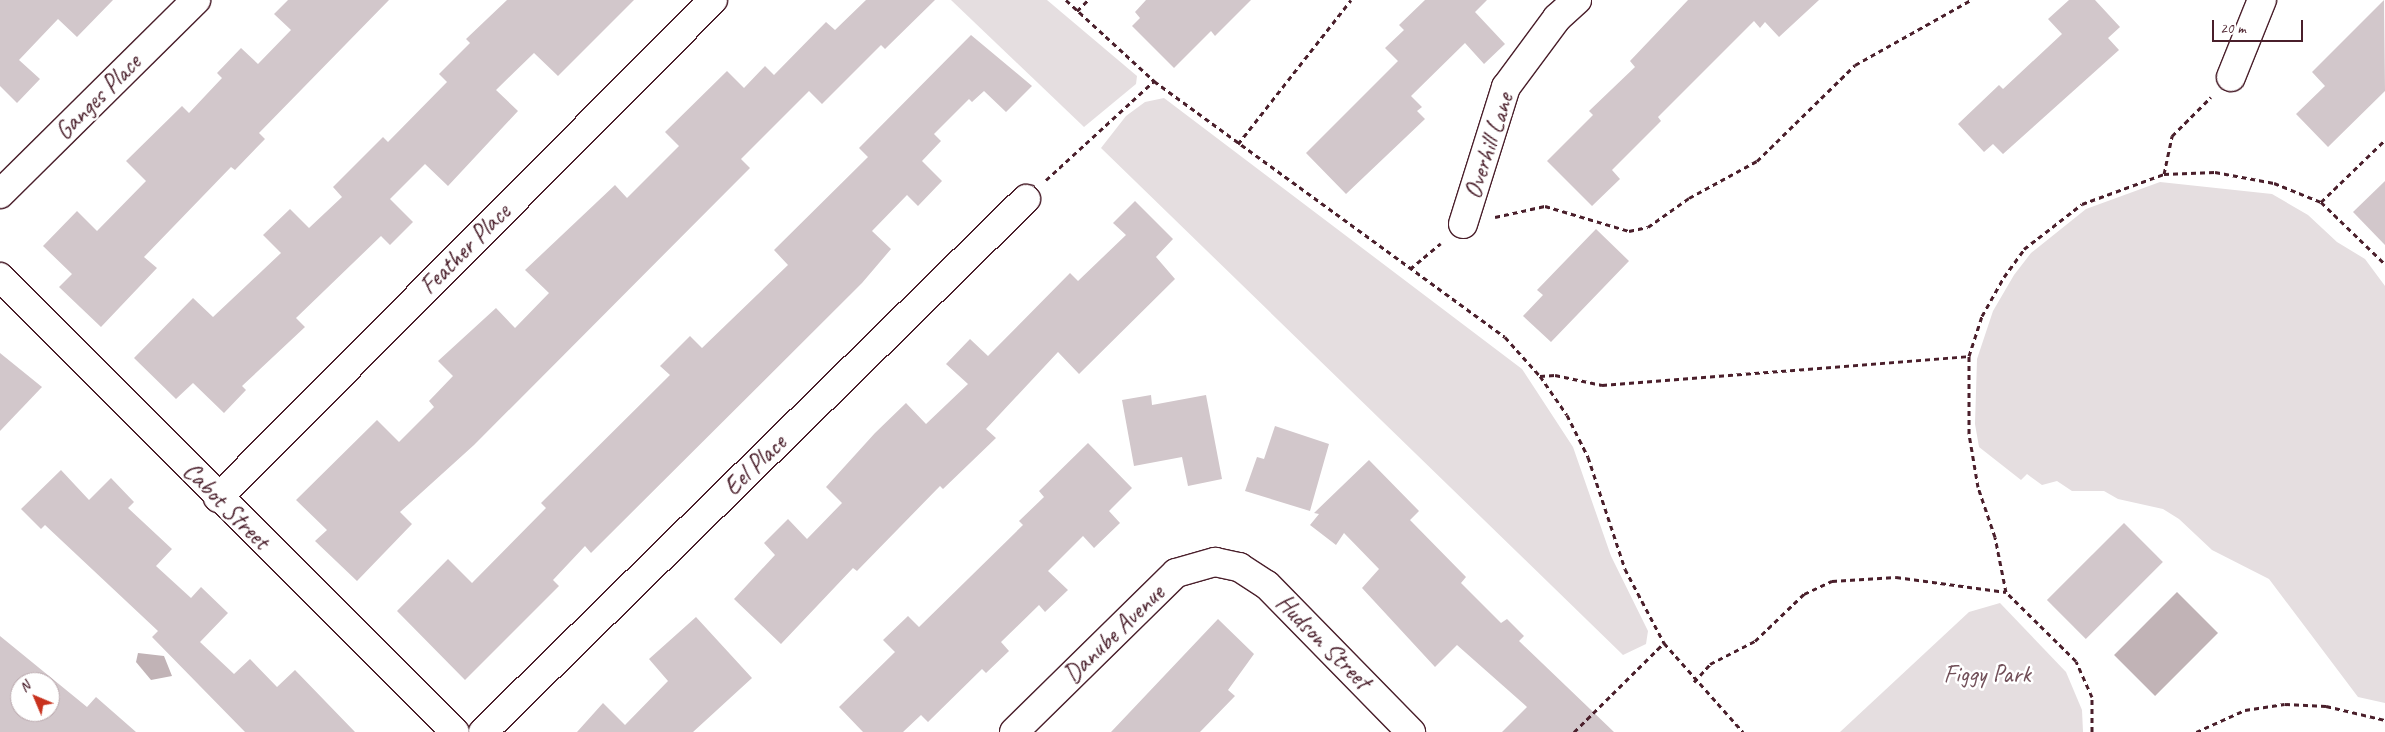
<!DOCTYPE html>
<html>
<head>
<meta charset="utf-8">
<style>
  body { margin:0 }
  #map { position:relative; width:2385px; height:732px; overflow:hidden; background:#fff; font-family:Caveat,sans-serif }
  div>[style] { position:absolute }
  .green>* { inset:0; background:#e5dee0 }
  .water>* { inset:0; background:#c1b3b6; transform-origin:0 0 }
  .building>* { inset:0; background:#d2c7cb; transform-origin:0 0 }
  .path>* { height:3px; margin-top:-1.5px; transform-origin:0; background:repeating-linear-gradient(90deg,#4a1f2b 0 5px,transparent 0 9px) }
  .roads { filter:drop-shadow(1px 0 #4a1f2b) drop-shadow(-1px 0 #4a1f2b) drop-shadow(0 1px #4a1f2b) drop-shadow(0 -1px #4a1f2b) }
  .street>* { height:28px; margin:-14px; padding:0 14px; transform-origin:14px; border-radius:14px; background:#fff }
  span { translate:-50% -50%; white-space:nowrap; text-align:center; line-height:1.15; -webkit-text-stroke:5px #fff; paint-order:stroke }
  .street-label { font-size:25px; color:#4a1f2b }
  .park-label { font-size:25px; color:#714f58 }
  .north { position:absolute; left:10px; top:672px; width:50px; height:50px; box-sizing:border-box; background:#fff; border:1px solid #b7a5aa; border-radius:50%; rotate:315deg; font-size:14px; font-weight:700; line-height:20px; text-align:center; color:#4a1f2b }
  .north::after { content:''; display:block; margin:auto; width:18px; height:22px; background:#c8321e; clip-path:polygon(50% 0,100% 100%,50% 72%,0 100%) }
  .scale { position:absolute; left:2212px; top:20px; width:91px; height:22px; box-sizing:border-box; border:2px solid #4a1f2b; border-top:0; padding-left:6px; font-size:15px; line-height:18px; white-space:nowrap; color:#4a1f2b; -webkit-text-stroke:4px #fff; paint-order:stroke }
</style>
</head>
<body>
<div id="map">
  <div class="green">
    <i style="clip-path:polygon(951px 0,1047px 0,1137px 76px,1136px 84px,1084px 127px)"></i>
    <i style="clip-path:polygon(1164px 98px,1522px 369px,1573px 447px,1611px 556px,1648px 631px,1646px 644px,1623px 655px,1101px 148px,1126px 116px,1145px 102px)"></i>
    <i style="clip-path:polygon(2160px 182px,2272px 194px,2308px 215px,2337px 242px,2365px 259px,2385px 286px,2385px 703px,2358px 697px,2269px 579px,2212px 550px,2179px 519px,2163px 509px,2118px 499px,2104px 491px,2072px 491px,2057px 481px,2042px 485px,2027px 474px,2021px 480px,1979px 447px,1975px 424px,1977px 359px,1993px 311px,2014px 275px,2031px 253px,2086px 209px)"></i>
    <i style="clip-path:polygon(2000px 603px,2066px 672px,2082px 710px,2083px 732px,1840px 732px,1969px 612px)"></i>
  </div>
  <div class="water">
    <i style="left:2177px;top:592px;width:58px;height:89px;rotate:45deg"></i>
    <i style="clip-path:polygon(138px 653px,164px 656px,172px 676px,151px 680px,136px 662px)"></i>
  </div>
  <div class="building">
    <i style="clip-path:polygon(0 0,113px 0,77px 37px,58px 19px,19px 60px,40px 79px,17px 103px,0 86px)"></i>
    <i style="clip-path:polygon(288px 0,389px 0,259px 133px,265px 139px,235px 170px,231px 167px,144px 257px,157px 268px,101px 327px,59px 287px,72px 274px,43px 246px,77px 211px,97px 231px,146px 181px,126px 161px,182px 106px,189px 113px,222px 78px,217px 73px,241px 48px,258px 64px,291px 30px,274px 14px)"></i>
    <i style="clip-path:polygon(507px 0,634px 0,558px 76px,534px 53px,496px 90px,518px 111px,448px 186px,425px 164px,390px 199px,413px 222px,390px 245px,381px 236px,296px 318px,305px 327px,242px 386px,246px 390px,224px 413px,193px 383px,176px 399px,134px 358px,193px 298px,213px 317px,281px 253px,263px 235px,290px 209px,309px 228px,342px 197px,333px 187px,383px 137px,388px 142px,447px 82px,439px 74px,470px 43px,466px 39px)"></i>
    <i style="clip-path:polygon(866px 0,935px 0,885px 49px,881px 45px,822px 104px,809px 91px,741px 159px,750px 168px,474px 445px,400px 512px,412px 524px,357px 581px,315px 541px,327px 530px,296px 500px,377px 420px,399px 442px,434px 407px,429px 401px,453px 376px,438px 361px,496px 308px,515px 328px,549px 293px,525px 270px,615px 185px,627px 198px,679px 146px,665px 132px,727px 71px,744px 88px,765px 66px,774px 75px,826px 22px,835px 30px)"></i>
    <i style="clip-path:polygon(1146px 0,1251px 0,1215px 36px,1211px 31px,1174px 68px,1132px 26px,1140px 18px,1135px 12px)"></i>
    <i style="clip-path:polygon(1425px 0,1487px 0,1475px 12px,1505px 44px,1484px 64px,1465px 43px,1411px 96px,1422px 107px,1417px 111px,1425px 119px,1346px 194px,1306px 153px,1398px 61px,1385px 48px,1404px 30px,1399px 25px)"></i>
    <i style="clip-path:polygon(1688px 0,1819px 0,1779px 37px,1765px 22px,1760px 28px,1754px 21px,1658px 117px,1661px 121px,1612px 170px,1620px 179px,1592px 206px,1547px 161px,1593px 115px,1589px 111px,1635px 67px,1630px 61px)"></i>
    <i style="clip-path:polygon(2069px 0,2095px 0,2120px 27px,2108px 38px,2119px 50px,2003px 154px,1993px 144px,1984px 152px,1958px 124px,1999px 85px,2003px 89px,2062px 34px,2048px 19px)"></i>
    <i style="clip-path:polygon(2384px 0,2385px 91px,2328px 147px,2296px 114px,2325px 86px,2312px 72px)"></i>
    <i style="clip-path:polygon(971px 35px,1032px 86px,1006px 112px,984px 91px,972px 102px,969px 99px,934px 134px,941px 141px,922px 161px,942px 181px,918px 206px,907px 195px,872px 231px,891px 249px,862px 283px,591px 553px,585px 546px,553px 580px,559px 586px,465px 680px,397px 611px,448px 559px,472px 583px,546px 508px,541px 503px,670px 375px,660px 366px,690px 336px,702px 348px,788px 265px,774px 250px,868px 157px,859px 148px)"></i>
    <i style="clip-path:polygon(2385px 181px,2385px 245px,2353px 212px)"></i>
    <i style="clip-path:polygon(1135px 201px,1173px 239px,1156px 257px,1175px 279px,1079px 374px,1058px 352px,986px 429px,996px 438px,943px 489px,940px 486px,857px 571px,853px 568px,781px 644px,734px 599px,775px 555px,764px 543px,788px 519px,807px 539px,842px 503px,826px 487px,875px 433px,906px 403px,926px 424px,968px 384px,946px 364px,970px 339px,988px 356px,1070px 273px,1078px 281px,1126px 235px,1113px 223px)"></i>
    <i style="clip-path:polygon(1596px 229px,1629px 261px,1551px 342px,1523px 316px,1543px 295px,1537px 290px)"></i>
    <i style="clip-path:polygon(0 353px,42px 387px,0 431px)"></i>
    <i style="clip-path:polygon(1151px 395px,1152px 405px,1206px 395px,1222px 479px,1188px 486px,1182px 457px,1134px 466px,1122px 400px)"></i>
    <i style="clip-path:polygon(1275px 426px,1329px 444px,1310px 511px,1245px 491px,1257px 457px,1264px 459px)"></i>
    <i style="clip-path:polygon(1088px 443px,1132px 488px,1109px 511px,1120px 523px,1094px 548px,1083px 536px,1048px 571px,1068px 590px,1045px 612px,1039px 605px,1001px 642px,1009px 651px,986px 673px,982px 669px,928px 722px,921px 715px,903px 732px,863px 732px,839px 707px,895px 652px,883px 640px,908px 616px,919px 627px,1023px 525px,1019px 521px,1044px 497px,1039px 491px)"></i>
    <i style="clip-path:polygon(1369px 460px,1419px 511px,1410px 520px,1466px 577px,1461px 583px,1501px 623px,1507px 619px,1524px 636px,1519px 641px,1614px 732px,1502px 732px,1527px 707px,1457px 645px,1435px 667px,1362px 588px,1379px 569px,1344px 533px,1336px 545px,1310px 525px,1319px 514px,1314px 513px)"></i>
    <i style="clip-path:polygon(61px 470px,89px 500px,111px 478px,134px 502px,128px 508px,172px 549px,156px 566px,191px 598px,201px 587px,228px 613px,200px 642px,234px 674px,250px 659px,277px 687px,295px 670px,355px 732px,245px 732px,152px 637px,158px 631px,45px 525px,41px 529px,21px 509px)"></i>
    <i style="left:2124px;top:523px;width:55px;height:109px;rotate:45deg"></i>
    <i style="clip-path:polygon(696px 617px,752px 678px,693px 732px,577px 732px,603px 703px,625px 725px,668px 681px,649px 659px)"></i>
    <i style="clip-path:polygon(1218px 619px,1254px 654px,1228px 690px,1235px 696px,1200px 732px,1111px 732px)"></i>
    <i style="clip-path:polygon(evenodd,0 636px,87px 707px,96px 697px,136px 732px,0 732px,0 636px,20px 682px,50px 682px,50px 712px,20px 712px,20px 682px)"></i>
  </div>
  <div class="path">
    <i style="left:1066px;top:0;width:120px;rotate:42.6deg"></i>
    <i style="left:1154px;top:81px;width:434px;rotate:36.1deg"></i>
    <i style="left:1505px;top:337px;width:52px;rotate:48.1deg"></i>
    <i style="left:1540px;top:376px;width:47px;rotate:55.3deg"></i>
    <i style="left:1567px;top:415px;width:47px;rotate:63.4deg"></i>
    <i style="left:1588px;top:457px;width:118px;rotate:71.7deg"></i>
    <i style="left:1625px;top:569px;width:84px;rotate:62.2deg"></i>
    <i style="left:1664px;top:643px;width:119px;rotate:48.4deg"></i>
    <i style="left:1077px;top:11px;width:16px;rotate:-45deg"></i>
    <i style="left:1238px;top:144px;width:183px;rotate:-51.9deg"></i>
    <i style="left:2164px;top:174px;width:39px;rotate:-78deg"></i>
    <i style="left:2172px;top:136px;width:55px;rotate:-45deg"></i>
    <i style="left:1046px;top:180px;width:147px;rotate:-42.5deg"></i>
    <i style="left:2321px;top:202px;width:89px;rotate:-44.1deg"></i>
    <i style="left:1495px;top:217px;width:51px;rotate:-12.4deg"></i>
    <i style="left:1545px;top:206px;width:88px;rotate:16.6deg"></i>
    <i style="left:1629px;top:231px;width:19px;rotate:-12deg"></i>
    <i style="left:1648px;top:227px;width:50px;rotate:-35.3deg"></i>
    <i style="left:1689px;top:198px;width:77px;rotate:-28.6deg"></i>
    <i style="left:1757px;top:161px;width:137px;rotate:-44.4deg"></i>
    <i style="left:1855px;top:65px;width:133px;rotate:-29.3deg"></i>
    <i style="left:1410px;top:269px;width:40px;rotate:-40deg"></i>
    <i style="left:1540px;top:376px;width:15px;rotate:-4deg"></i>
    <i style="left:1555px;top:375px;width:48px;rotate:12deg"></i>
    <i style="left:1602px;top:385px;width:368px;rotate:-4.5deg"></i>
    <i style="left:1694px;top:682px;width:24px;rotate:-48deg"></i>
    <i style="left:1710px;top:664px;width:51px;rotate:-27.1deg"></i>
    <i style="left:1755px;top:641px;width:68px;rotate:-43.8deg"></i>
    <i style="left:1804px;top:594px;width:31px;rotate:-25deg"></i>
    <i style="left:1832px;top:581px;width:64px;rotate:-3.6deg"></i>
    <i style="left:1896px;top:577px;width:111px;rotate:7.8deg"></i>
    <i style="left:1574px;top:732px;width:127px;rotate:-44.7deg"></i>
    <i style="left:2092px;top:732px;width:35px;rotate:-90deg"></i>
    <i style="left:2092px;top:697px;width:39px;rotate:-114deg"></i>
    <i style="left:2076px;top:661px;width:98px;rotate:-135.4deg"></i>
    <i style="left:2006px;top:592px;width:56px;rotate:-101.3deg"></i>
    <i style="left:1995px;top:537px;width:53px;rotate:-108.8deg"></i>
    <i style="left:1978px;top:487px;width:54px;rotate:-99.6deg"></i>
    <i style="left:1969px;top:434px;width:78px;rotate:-90deg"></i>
    <i style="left:1969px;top:356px;width:42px;rotate:-72deg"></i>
    <i style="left:1982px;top:316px;width:45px;rotate:-60.6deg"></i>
    <i style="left:2004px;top:277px;width:34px;rotate:-54deg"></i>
    <i style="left:2024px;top:249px;width:73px;rotate:-37.8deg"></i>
    <i style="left:2082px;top:204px;width:87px;rotate:-20.1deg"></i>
    <i style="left:2164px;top:174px;width:51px;rotate:-2.2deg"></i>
    <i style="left:2215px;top:172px;width:60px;rotate:10.6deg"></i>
    <i style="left:2274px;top:183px;width:51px;rotate:22deg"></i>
    <i style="left:2321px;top:202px;width:89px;rotate:44.1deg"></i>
    <i style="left:2196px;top:732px;width:54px;rotate:-24.2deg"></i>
    <i style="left:2245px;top:710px;width:40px;rotate:-8.5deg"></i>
    <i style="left:2285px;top:704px;width:41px;rotate:2.8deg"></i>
    <i style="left:2326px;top:706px;width:61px;rotate:13.3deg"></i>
  </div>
  <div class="roads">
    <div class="street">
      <i style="left:2231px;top:77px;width:83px;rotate:-68.1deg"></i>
      <i style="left:0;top:194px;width:276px;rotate:-44.7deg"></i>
      <i style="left:1463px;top:224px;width:144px;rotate:-72.6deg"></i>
      <i style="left:1506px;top:87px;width:86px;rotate:-53.5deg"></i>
      <i style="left:1557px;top:18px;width:27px;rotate:-42deg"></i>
      <i style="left:0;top:277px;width:643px;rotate:45deg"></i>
      <i style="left:218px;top:498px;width:702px;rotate:-45.17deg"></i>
      <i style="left:483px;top:732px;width:761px;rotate:-44.47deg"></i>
      <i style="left:1014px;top:732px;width:227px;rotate:-44.5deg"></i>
      <i style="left:1176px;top:573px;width:41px;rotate:-15.8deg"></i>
      <i style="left:1215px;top:562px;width:25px;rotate:12deg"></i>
      <i style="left:1239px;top:567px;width:33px;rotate:33deg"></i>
      <i style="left:1267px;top:585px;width:206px;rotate:45.6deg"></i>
    </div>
  </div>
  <div class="street-label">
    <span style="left:98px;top:97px;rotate:-45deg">Ganges Place</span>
    <span style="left:1489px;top:146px;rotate:-72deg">Overhill Lane</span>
    <span style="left:465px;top:249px;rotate:-45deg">Feather Place</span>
    <span style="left:755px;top:465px;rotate:-44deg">Eel Place</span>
    <span style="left:226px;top:506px;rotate:45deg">Cabot Street</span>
    <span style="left:1114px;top:634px;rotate:-44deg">Danube Avenue</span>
    <span style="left:1323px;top:642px;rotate:45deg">Hudson Street</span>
  </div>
  <div class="park-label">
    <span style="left:1987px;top:674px">Figgy Park</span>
  </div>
  <div class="north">N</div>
  <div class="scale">20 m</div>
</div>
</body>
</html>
